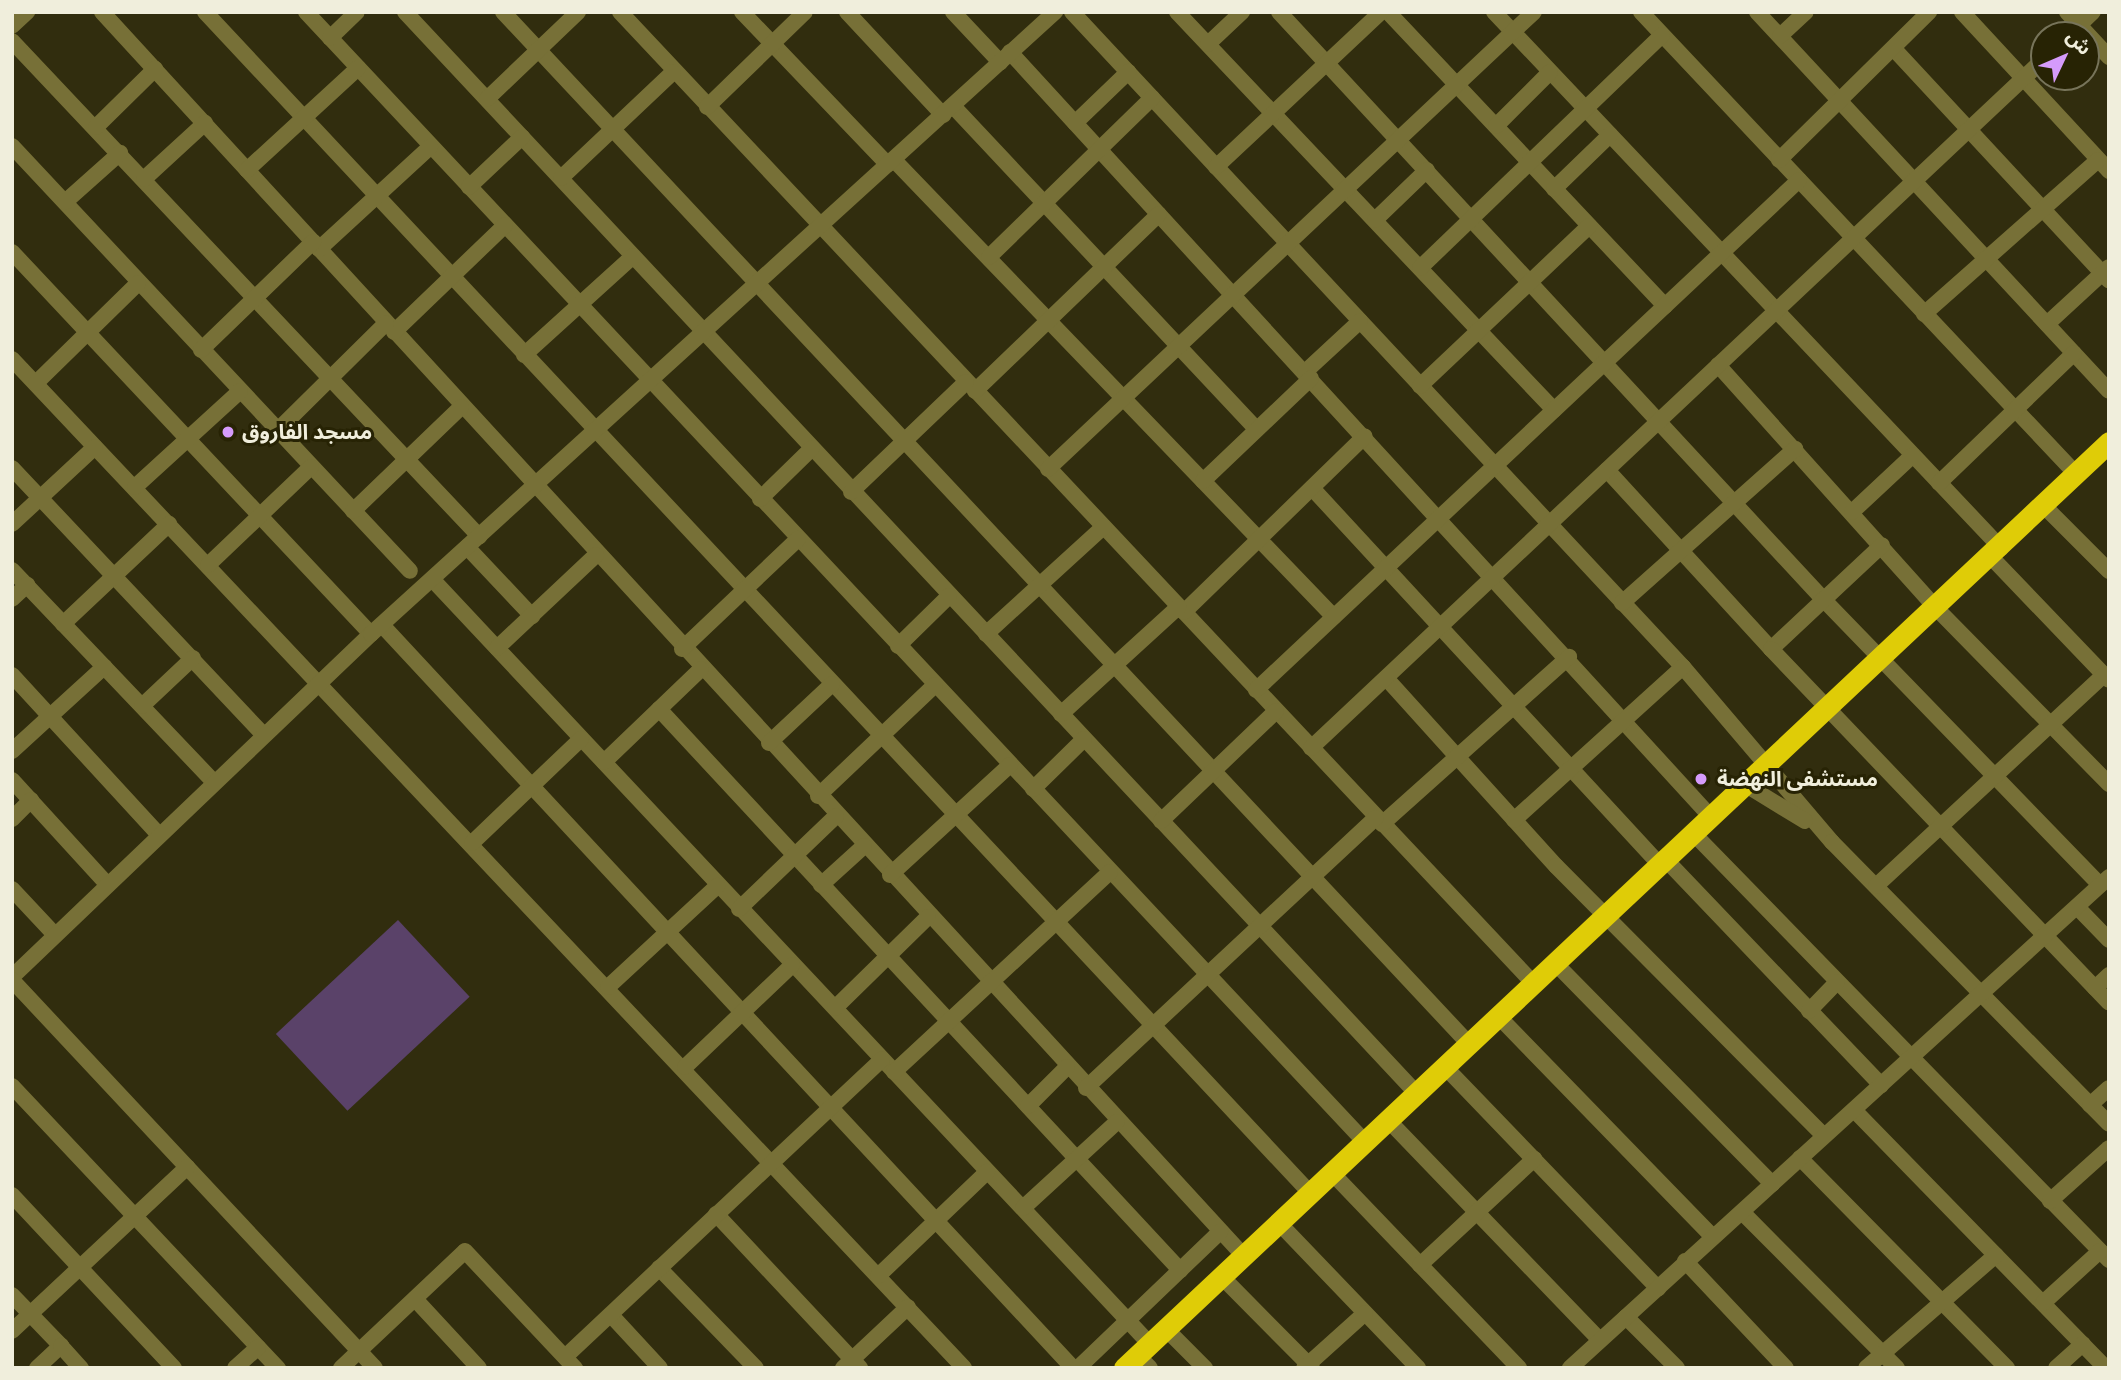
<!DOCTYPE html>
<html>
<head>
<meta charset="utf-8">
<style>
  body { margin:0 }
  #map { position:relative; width:2121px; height:1380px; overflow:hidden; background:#312d0e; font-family:Cabin,"Noto Sans Arabic",sans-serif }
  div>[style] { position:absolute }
  .green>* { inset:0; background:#5a4269; transform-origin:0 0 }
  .minor>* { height:16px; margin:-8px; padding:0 8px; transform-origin:8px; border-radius:8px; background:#777037 }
  .highway>* { height:21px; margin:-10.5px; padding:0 10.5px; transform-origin:10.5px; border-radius:10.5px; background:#dfcc07 }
  .dots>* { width:19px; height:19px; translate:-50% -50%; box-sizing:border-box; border:4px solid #272304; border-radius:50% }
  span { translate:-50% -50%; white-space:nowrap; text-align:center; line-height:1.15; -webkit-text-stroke:6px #272304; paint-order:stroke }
  .poi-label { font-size:21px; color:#f0eedc; font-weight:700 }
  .left { translate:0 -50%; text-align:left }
  .frame { position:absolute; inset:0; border:14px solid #f0eedc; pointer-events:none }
  .north { position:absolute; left:2030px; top:21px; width:70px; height:70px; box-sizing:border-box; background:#272304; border:2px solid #77745a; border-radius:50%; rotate:46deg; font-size:19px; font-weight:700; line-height:28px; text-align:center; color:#f0eedc }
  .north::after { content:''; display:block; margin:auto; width:24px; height:32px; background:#d59bfb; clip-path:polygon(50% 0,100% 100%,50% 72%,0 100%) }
</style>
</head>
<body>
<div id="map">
  <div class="green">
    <i style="left:398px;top:920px;width:105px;height:167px;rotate:47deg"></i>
  </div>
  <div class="minor">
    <i style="left:102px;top:12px;width:1687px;rotate:47.45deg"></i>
    <i style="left:205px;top:12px;width:1619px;rotate:46.9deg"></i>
    <i style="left:306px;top:12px;width:1550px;rotate:46.86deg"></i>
    <i style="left:405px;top:12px;width:1483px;rotate:46.91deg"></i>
    <i style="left:503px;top:12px;width:1415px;rotate:46.89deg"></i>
    <i style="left:620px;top:12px;width:1336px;rotate:46.76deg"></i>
    <i style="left:742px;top:12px;width:211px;rotate:46.3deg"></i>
    <i style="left:847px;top:12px;width:141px;rotate:47deg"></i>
    <i style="left:953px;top:12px;width:69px;rotate:46.8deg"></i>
    <i style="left:1072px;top:12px;width:896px;rotate:46.99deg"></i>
    <i style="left:1683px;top:667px;width:230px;rotate:49.6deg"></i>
    <i style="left:1832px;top:842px;width:395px;rotate:45.5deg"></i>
    <i style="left:1177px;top:12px;width:548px;rotate:46.55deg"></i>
    <i style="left:1279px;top:12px;width:800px;rotate:47.18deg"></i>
    <i style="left:1823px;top:599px;width:398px;rotate:45.9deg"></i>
    <i style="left:1388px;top:12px;width:404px;rotate:46.7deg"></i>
    <i style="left:1494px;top:12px;width:738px;rotate:46.59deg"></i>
    <i style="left:1641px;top:12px;width:635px;rotate:46.72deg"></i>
    <i style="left:1757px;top:12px;width:517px;rotate:47.12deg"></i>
    <i style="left:1962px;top:12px;width:217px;rotate:47.2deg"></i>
    <i style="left:2067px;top:12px;width:62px;rotate:47deg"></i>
    <i style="left:12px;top:26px;width:21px;rotate:-43deg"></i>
    <i style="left:2069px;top:35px;width:33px;rotate:-44deg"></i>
    <i style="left:1780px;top:36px;width:35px;rotate:-43deg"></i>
    <i style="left:330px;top:38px;width:37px;rotate:-44deg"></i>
    <i style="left:12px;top:41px;width:681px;rotate:46.67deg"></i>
    <i style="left:1208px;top:44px;width:47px;rotate:-43.3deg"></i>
    <i style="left:1894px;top:49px;width:316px;rotate:47.1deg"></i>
    <i style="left:1010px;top:52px;width:1038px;rotate:47.5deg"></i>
    <i style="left:487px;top:99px;width:126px;rotate:-43.7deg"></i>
    <i style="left:953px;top:106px;width:443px;rotate:46.8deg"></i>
    <i style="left:707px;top:107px;width:136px;rotate:-44.1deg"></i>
    <i style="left:1075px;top:123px;width:74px;rotate:-43.9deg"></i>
    <i style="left:1496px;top:126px;width:76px;rotate:-45deg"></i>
    <i style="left:96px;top:127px;width:83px;rotate:-44.5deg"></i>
    <i style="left:12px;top:146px;width:582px;rotate:46.88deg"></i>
    <i style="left:894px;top:160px;width:634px;rotate:46.09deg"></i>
    <i style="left:1779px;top:160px;width:211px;rotate:-44.6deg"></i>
    <i style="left:1216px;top:167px;width:226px;rotate:-43.2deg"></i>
    <i style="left:247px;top:170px;width:151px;rotate:-42.6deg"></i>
    <i style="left:561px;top:178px;width:154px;rotate:-43.4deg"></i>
    <i style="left:144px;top:179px;width:83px;rotate:-42.6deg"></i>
    <i style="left:469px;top:187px;width:73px;rotate:-43.3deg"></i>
    <i style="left:1554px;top:189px;width:78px;rotate:-44deg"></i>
    <i style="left:65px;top:202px;width:74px;rotate:-41.7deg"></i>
    <i style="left:1375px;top:220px;width:72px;rotate:-43.9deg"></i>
    <i style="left:319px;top:249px;width:151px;rotate:-42.6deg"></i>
    <i style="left:12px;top:252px;width:524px;rotate:46.78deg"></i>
    <i style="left:989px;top:257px;width:228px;rotate:-44.3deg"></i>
    <i style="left:1420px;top:268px;width:336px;rotate:-43.9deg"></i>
    <i style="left:1924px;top:314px;width:232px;rotate:-41.5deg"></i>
    <i style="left:2047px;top:324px;width:84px;rotate:-42.6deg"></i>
    <i style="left:394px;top:332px;width:154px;rotate:-43.9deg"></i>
    <i style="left:201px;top:350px;width:156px;rotate:-44deg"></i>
    <i style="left:524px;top:355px;width:147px;rotate:-42.2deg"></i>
    <i style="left:12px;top:359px;width:1387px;rotate:46.66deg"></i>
    <i style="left:1718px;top:365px;width:326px;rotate:48.1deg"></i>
    <i style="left:1936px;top:608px;width:247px;rotate:45.5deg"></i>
    <i style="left:1305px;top:372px;width:75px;rotate:-42.8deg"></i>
    <i style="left:36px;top:383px;width:143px;rotate:-44.4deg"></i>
    <i style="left:1420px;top:386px;width:233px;rotate:-43.4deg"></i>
    <i style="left:975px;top:391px;width:255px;rotate:-43.9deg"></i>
    <i style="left:277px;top:431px;width:153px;rotate:-44.7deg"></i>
    <i style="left:12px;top:468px;width:367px;rotate:46.7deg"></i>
    <i style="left:1048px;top:469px;width:667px;rotate:-43.24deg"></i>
    <i style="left:1607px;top:470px;width:243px;rotate:47.5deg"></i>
    <i style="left:1771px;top:649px;width:152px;rotate:-43.1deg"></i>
    <i style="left:1203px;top:481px;width:149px;rotate:-43.6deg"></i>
    <i style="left:1939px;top:483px;width:187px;rotate:-43.9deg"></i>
    <i style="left:135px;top:487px;width:142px;rotate:-42.4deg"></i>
    <i style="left:1312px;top:488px;width:514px;rotate:47.28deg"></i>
    <i style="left:851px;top:492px;width:159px;rotate:-43.7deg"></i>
    <i style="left:760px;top:499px;width:73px;rotate:-44.4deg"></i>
    <i style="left:2044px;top:506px;width:92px;rotate:45deg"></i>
    <i style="left:353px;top:511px;width:150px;rotate:-43.9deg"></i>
    <i style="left:1852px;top:512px;width:83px;rotate:-43.1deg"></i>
    <i style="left:12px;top:524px;width:113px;rotate:-42.9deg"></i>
    <i style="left:467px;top:547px;width:95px;rotate:46.7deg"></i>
    <i style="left:1991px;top:557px;width:170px;rotate:46.2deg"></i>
    <i style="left:208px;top:565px;width:142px;rotate:-43.6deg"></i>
    <i style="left:12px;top:570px;width:293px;rotate:46.4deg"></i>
    <i style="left:432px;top:579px;width:1048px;rotate:46.82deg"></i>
    <i style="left:12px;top:599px;width:21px;rotate:-43deg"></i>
    <i style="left:1622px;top:603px;width:232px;rotate:-41.7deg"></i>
    <i style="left:1184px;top:612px;width:252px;rotate:-44.2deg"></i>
    <i style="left:63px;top:624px;width:146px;rotate:-43.3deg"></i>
    <i style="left:382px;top:625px;width:1015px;rotate:47.08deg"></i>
    <i style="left:986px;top:634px;width:159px;rotate:-42.4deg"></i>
    <i style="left:898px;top:646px;width:71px;rotate:-44.4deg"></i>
    <i style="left:497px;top:648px;width:136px;rotate:-43.2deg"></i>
    <i style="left:682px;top:649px;width:160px;rotate:-43.5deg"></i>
    <i style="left:1771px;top:649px;width:489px;rotate:46.3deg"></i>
    <i style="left:12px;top:675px;width:217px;rotate:47.4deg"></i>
    <i style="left:1386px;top:678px;width:253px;rotate:47.9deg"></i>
    <i style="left:1556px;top:866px;width:380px;rotate:45.2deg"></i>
    <i style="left:1256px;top:690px;width:745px;rotate:-43.2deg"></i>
    <i style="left:142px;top:706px;width:70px;rotate:-43.3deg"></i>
    <i style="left:659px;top:709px;width:766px;rotate:47.12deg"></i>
    <i style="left:1061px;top:714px;width:159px;rotate:-42.4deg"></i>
    <i style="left:769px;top:743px;width:86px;rotate:-43.1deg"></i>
    <i style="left:1311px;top:748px;width:1006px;rotate:-43.23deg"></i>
    <i style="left:12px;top:751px;width:125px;rotate:-42.4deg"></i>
    <i style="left:604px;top:762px;width:134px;rotate:-43.8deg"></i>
    <i style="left:12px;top:780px;width:142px;rotate:47.6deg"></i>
    <i style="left:1746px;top:785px;width:69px;rotate:31.4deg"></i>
    <i style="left:1033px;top:789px;width:71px;rotate:-44.4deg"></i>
    <i style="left:818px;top:796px;width:161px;rotate:-43.5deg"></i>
    <i style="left:12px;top:819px;width:27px;rotate:-45deg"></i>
    <i style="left:1514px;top:820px;width:228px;rotate:-42.2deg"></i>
    <i style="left:1161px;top:821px;width:159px;rotate:-43.7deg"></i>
    <i style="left:1382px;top:824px;width:251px;rotate:-41.8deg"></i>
    <i style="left:1694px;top:834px;width:595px;rotate:45.75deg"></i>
    <i style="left:472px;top:843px;width:151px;rotate:-43.7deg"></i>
    <i style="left:1667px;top:861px;width:310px;rotate:46.3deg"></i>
    <i style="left:890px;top:875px;width:163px;rotate:-42.5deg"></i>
    <i style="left:821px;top:885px;width:58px;rotate:-42.2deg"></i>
    <i style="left:1876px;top:886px;width:311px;rotate:-42.8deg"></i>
    <i style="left:12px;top:889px;width:63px;rotate:46.9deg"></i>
    <i style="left:2077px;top:907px;width:46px;rotate:45.9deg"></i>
    <i style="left:739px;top:909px;width:134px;rotate:-43.8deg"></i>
    <i style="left:1557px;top:965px;width:307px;rotate:45.5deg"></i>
    <i style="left:12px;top:977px;width:497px;rotate:-43.7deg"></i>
    <i style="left:371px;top:634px;width:925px;rotate:-42.28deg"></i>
    <i style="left:12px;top:980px;width:531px;rotate:46.91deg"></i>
    <i style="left:608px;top:987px;width:149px;rotate:-42.8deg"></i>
    <i style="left:2095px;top:988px;width:19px;rotate:-43deg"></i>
    <i style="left:835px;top:1008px;width:130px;rotate:-44.4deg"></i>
    <i style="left:1809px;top:1011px;width:40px;rotate:-46deg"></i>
    <i style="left:1499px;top:1017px;width:307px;rotate:45.8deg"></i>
    <i style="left:685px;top:1067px;width:148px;rotate:-43.6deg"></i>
    <i style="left:1446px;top:1068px;width:306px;rotate:46.1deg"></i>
    <i style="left:894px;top:1072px;width:294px;rotate:-42.8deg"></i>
    <i style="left:12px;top:1086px;width:388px;rotate:46.7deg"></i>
    <i style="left:1086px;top:1088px;width:396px;rotate:-43deg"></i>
    <i style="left:2090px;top:1105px;width:25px;rotate:-42deg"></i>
    <i style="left:1028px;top:1106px;width:55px;rotate:-45deg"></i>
    <i style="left:1854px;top:1110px;width:361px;rotate:45.7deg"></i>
    <i style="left:1389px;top:1121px;width:304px;rotate:46.1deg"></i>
    <i style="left:1800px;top:1158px;width:295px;rotate:45.4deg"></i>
    <i style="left:1333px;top:1174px;width:269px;rotate:46.2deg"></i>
    <i style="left:12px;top:1195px;width:237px;rotate:46.9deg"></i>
    <i style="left:2050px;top:1201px;width:79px;rotate:-41.9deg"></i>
    <i style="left:1023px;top:1208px;width:127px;rotate:-42.5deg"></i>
    <i style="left:1742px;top:1212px;width:220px;rotate:45.2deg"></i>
    <i style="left:716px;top:1214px;width:211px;rotate:46.9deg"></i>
    <i style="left:1279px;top:1223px;width:201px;rotate:46.2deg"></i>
    <i style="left:1685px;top:1261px;width:147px;rotate:46.7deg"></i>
    <i style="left:1420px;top:1265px;width:156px;rotate:-42.9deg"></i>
    <i style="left:659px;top:1268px;width:139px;rotate:45.9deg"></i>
    <i style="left:878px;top:1276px;width:151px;rotate:-43.7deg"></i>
    <i style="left:1221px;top:1276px;width:129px;rotate:45.3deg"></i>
    <i style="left:12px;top:1295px;width:71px;rotate:46.1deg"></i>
    <i style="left:415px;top:1299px;width:94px;rotate:47.2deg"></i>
    <i style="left:2043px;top:1303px;width:77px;rotate:-42.4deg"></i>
    <i style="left:611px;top:1315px;width:72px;rotate:47.2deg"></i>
    <i style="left:1626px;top:1317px;width:72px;rotate:45deg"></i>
    <i style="left:1165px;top:1328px;width:57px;rotate:45deg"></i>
    <i style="left:12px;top:1331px;width:240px;rotate:-43.1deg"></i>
    <i style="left:1137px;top:1355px;width:18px;rotate:45deg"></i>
    <i style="left:565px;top:1357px;width:435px;rotate:-43.2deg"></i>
    <i style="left:37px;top:1368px;width:33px;rotate:-43deg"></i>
    <i style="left:61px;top:1346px;width:30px;rotate:48deg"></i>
    <i style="left:235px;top:1368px;width:31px;rotate:-42deg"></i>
    <i style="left:341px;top:1368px;width:170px;rotate:-43.3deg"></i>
    <i style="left:465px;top:1251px;width:161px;rotate:46.8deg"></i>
    <i style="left:843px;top:1368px;width:89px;rotate:-43.2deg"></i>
    <i style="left:1078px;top:1368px;width:197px;rotate:-43.8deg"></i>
    <i style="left:1304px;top:1368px;width:82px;rotate:-42deg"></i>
    <i style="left:1570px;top:1368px;width:729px;rotate:-42.33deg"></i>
    <i style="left:1866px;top:1368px;width:172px;rotate:-41deg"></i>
    <i style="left:2056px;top:1368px;width:36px;rotate:-42deg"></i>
  </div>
  <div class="highway">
    <i style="left:1124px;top:1368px;width:1352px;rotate:-43.23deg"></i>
  </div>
  <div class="dots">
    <i style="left:228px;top:432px;background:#d59bfb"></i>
    <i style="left:1701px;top:779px;background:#d59bfb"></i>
  </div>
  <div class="poi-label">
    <span class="left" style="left:242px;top:432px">مسجد الفاروق</span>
    <span class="left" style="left:1717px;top:779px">مستشفى النهضة</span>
  </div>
  <div class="frame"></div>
  <div class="north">ش</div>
</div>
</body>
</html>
